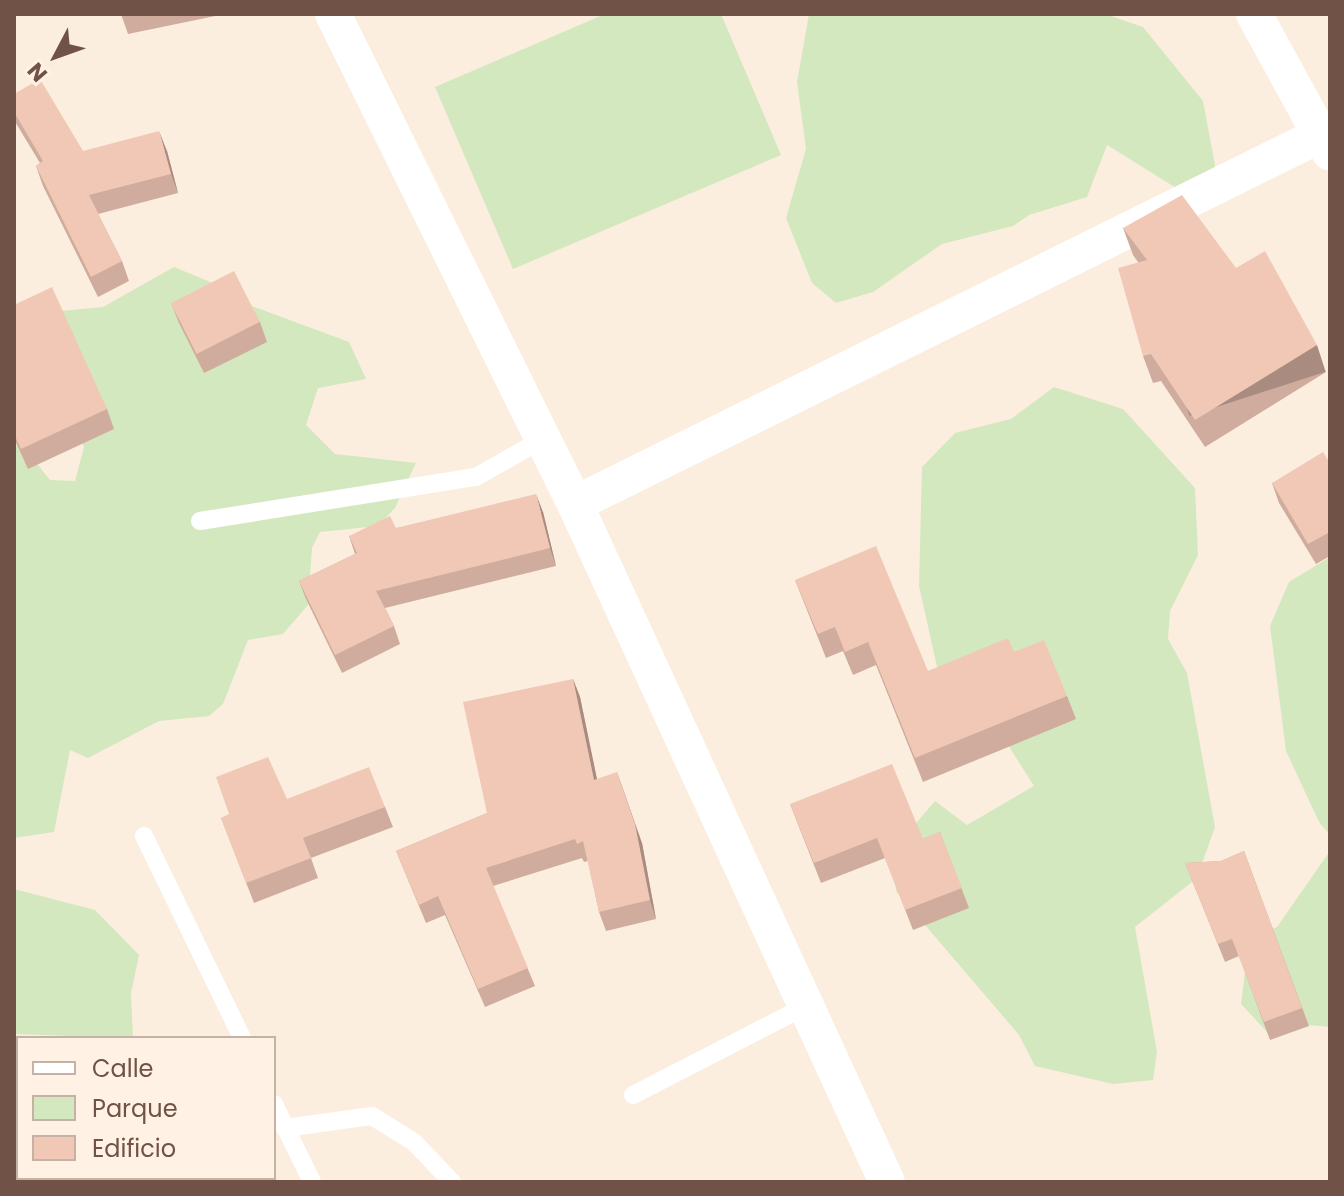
<!DOCTYPE html>
<html>
<head>
<meta charset="utf-8">
<style>
  body { margin:0 }
  #map { position:relative; width:1344px; height:1196px; overflow:hidden; background:#fceede; font-family:Poppins,sans-serif }
  div>[style] { position:absolute }
  .green>* { inset:0; background:#d3e8be }
  .service>* { height:18px; margin:-9px; padding:0 9px; transform-origin:9px; border-radius:9px; background:#fff }
  .minor>* { height:36px; margin:-18px; padding:0 18px; transform-origin:18px; border-radius:18px; background:#fff }
  .wall>* { inset:0; background:#cfac9d }
  .shaded-wall>* { inset:0; background:#a98c7f; transform-origin:0 0 }
  .building>* { inset:0; background:#f1c8b6; transform-origin:0 0 }
  span { translate:-50% -50%; white-space:nowrap; text-align:center; line-height:1.15; -webkit-text-stroke:6px #fff2e4; paint-order:stroke }
  .frame { position:absolute; inset:0; border:16px solid #715247; pointer-events:none }
  .legend { position:absolute; left:16px; top:1036px; width:260px; height:144px; box-sizing:border-box; background:#fff2e4; border:2px solid #c6b2a5; margin:0; padding:10px 14px; list-style:none; font-size:24px; color:#715247 }
  .legend li { display:flex; align-items:center; gap:16px; height:40px }
  .legend b { width:40px; border:2px solid #c6b2a5 }
  .north { position:absolute; left:16px; top:16px; width:80px; height:80px; -webkit-text-stroke:6px #fff2e4; paint-order:stroke; rotate:229deg; font-size:22px; font-weight:700; line-height:32px; text-align:center; color:#715247 }
  .north::after { content:''; display:block; margin:auto; width:28px; height:36px; background:#715247; clip-path:polygon(50% 0,100% 100%,50% 72%,0 100%) }
</style>
</head>
<body>
<div id="map">
  <div class="green">
    <i style="clip-path:polygon(605px 14px,721px 14px,781px 155px,513px 269px,435px 87px)"></i>
    <i style="clip-path:polygon(809px 14px,1105px 14px,1143px 27px,1203px 101px,1215px 165px,1202px 204px,1107px 145px,1087px 197px,1029px 215px,1013px 226px,942px 244px,873px 292px,836px 303px,812px 283px,786px 218px,806px 149px,797px 82px)"></i>
    <i style="clip-path:polygon(174px 267px,225px 288px,249px 305px,349px 342px,366px 379px,318px 388px,306px 425px,335px 454px,416px 463px,395px 508px,378px 526px,320px 532px,312px 548px,308px 605px,283px 634px,248px 640px,223px 704px,209px 716px,159px 721px,88px 758px,70px 750px,54px 832px,14px 838px,14px 435px,50px 480px,75px 481px,84px 447px,49px 366px,61px 311px,103px 307px)"></i>
    <i style="clip-path:polygon(1054px 387px,1123px 409px,1195px 488px,1198px 555px,1170px 611px,1168px 639px,1187px 673px,1215px 827px,1197px 878px,1135px 927px,1157px 1052px,1153px 1080px,1113px 1084px,1035px 1066px,1019px 1035px,896px 891px,894px 849px,935px 801px,967px 825px,1034px 786px,1008px 745px,951px 730px,919px 586px,922px 467px,955px 433px,1011px 419px)"></i>
    <i style="clip-path:polygon(1330px 557px,1330px 835px,1319px 822px,1286px 751px,1270px 626px,1289px 582px)"></i>
    <i style="clip-path:polygon(1330px 851px,1330px 1027px,1308px 1025px,1268px 1033px,1241px 1004px,1249px 940px,1277px 927px)"></i>
    <i style="clip-path:polygon(14px 889px,95px 910px,139px 955px,131px 993px,133px 1038px,14px 1034px)"></i>
  </div>
  <div class="service">
    <i style="left:200px;top:521px;width:279px;rotate:-9.1deg"></i>
    <i style="left:476px;top:477px;width:77px;rotate:-29.6deg"></i>
    <i style="left:144px;top:836px;width:225px;rotate:64.1deg"></i>
    <i style="left:633px;top:1095px;width:195px;rotate:-27.2deg"></i>
    <i style="left:274px;top:1104px;width:87px;rotate:64deg"></i>
    <i style="left:285px;top:1128px;width:88px;rotate:-7.9deg"></i>
    <i style="left:372px;top:1116px;width:49px;rotate:31.8deg"></i>
    <i style="left:414px;top:1142px;width:55px;rotate:46.5deg"></i>
  </div>
  <div class="minor">
    <i style="left:333px;top:14px;width:547px;rotate:63.72deg"></i>
    <i style="left:575px;top:504px;width:746px;rotate:65.29deg"></i>
    <i style="left:1254px;top:14px;width:158px;rotate:61.3deg"></i>
    <i style="left:575px;top:504px;width:843px;rotate:-26.35deg"></i>
  </div>
  <div class="wall">
    <i style="clip-path:polygon(121px 14px,225px 14px,128px 34px)"></i>
    <i style="clip-path:polygon(14px 94px,83px 151px,167px 151px,178px 193px,98px 214px,122px 261px,129px 281px,98px 297px,43px 186px,36px 166px,40px 163px,14px 120px)"></i>
    <i style="clip-path:polygon(1123px 228px,1236px 268px,1326px 372px,1205px 447px,1161px 381px,1153px 383px,1143px 356px,1138px 262px,1133px 255px)"></i>
    <i style="clip-path:polygon(171px 303px,260px 322px,267px 342px,204px 373px,179px 323px)"></i>
    <i style="clip-path:polygon(14px 305px,107px 409px,114px 429px,28px 469px,14px 438px)"></i>
    <i style="clip-path:polygon(1330px 463px,1330px 556px,1316px 564px,1279px 503px,1272px 483px)"></i>
    <i style="clip-path:polygon(543px 512px,556px 566px,385px 608px,394px 626px,400px 644px,342px 673px,306px 599px,299px 581px,355px 554px,349px 536px,396px 528px)"></i>
    <i style="clip-path:polygon(795px 580px,928px 671px,1014px 652px,1067px 696px,1076px 719px,923px 782px,876px 665px,853px 675px,843px 651px,826px 658px)"></i>
    <i style="clip-path:polygon(573px 679px,580px 697px,597px 779px,642px 843px,656px 919px,606px 931px,599px 912px,588px 861px,584px 862px,582px 858px,493px 886px,535px 986px,485px 1007px,445px 915px,426px 923px,396px 851px,487px 813px)"></i>
    <i style="clip-path:polygon(287px 799px,385px 807px,393px 827px,311px 858px,318px 878px,254px 903px,221px 818px)"></i>
    <i style="clip-path:polygon(790px 804px,923px 839px,940px 832px,969px 908px,913px 930px,885px 858px,821px 883px)"></i>
    <i style="clip-path:polygon(1244px 851px,1309px 1026px,1270px 1040px,1239px 956px,1225px 962px,1185px 863px,1221px 861px)"></i>
  </div>
  <div class="shaded-wall">
    <i style="clip-path:polygon(159px 131px,167px 151px,178px 193px,171px 174px)"></i>
    <i style="left:1317px;top:345px;width:28px;height:143px;rotate:72deg"></i>
    <i style="clip-path:polygon(536px 494px,543px 512px,556px 566px,550px 548px)"></i>
    <i style="clip-path:polygon(573px 679px,580px 697px,601px 799px,594px 780px)"></i>
    <i style="clip-path:polygon(617px 772px,642px 843px,656px 919px,650px 900px)"></i>
  </div>
  <div class="building">
    <i style="clip-path:polygon(40px 79px,83px 151px,159px 131px,171px 174px,89px 195px,122px 261px,91px 277px,36px 166px,43px 161px,14px 112px,14px 94px)"></i>
    <i style="clip-path:polygon(1182px 195px,1236px 268px,1265px 251px,1317px 345px,1195px 420px,1151px 354px,1143px 356px,1118px 268px,1147px 260px,1123px 228px)"></i>
    <i style="left:234px;top:271px;width:57px;height:71px;rotate:63deg"></i>
    <i style="clip-path:polygon(52px 287px,107px 409px,21px 449px,14px 434px,14px 305px)"></i>
    <i style="clip-path:polygon(1323px 452px,1330px 463px,1330px 532px,1308px 544px,1272px 483px)"></i>
    <i style="clip-path:polygon(536px 494px,550px 548px,376px 591px,394px 626px,335px 655px,299px 581px,357px 553px,349px 536px,390px 516px,396px 528px)"></i>
    <i style="clip-path:polygon(876px 546px,928px 671px,1008px 638px,1014px 652px,1044px 640px,1067px 696px,915px 758px,868px 642px,845px 652px,835px 627px,818px 634px,795px 580px)"></i>
    <i style="clip-path:polygon(573px 679px,594px 780px,617px 772px,635px 824px,650px 900px,599px 912px,583px 841px,577px 844px,575px 839px,486px 868px,528px 968px,478px 989px,438px 896px,419px 905px,396px 851px,487px 813px,463px 702px)"></i>
    <i style="clip-path:polygon(268px 757px,287px 799px,369px 767px,385px 807px,303px 838px,311px 858px,246px 883px,221px 818px,229px 814px,216px 777px)"></i>
    <i style="clip-path:polygon(892px 764px,923px 839px,940px 832px,962px 888px,905px 910px,877px 838px,814px 863px,790px 804px)"></i>
    <i style="clip-path:polygon(1244px 851px,1302px 1008px,1264px 1022px,1232px 939px,1218px 944px,1185px 863px,1221px 861px)"></i>
  </div>
  <div class="frame"></div>
  <ul class="legend">
  <li><b style="height:10px;background:#fff"></b>Calle</li>
  <li><b style="height:22px;background:#d3e8be"></b>Parque</li>
  <li><b style="height:22px;background:#f1c8b6"></b>Edificio</li>
  </ul>
  <div class="north">N</div>
</div>
</body>
</html>
